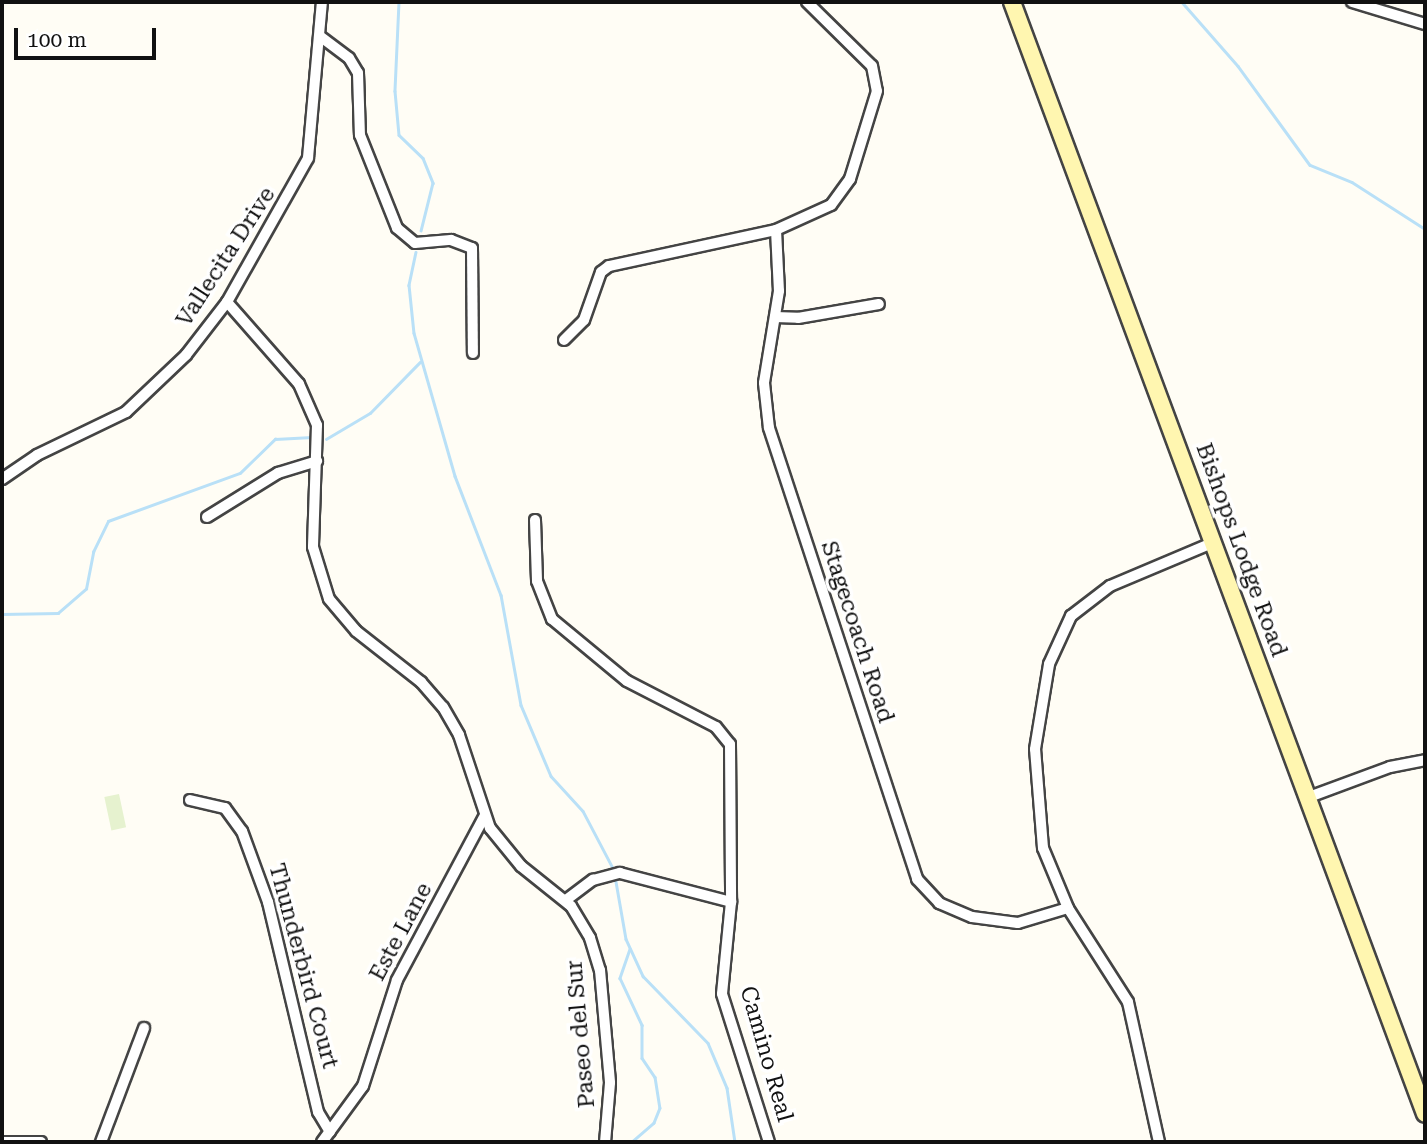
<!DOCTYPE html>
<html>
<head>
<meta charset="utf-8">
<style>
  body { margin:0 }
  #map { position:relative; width:1427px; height:1144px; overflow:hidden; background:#fffdf5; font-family:"Roboto Serif",serif }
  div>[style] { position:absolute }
  .pitch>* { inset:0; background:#e6f2cf; transform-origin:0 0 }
  .stream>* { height:2.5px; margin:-1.25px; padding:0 1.25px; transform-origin:1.25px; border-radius:1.25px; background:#b9e0f7 }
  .roads { filter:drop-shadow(2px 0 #444) drop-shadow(-2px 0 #444) drop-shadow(0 2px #444) drop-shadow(0 -2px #444) }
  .street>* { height:10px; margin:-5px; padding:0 5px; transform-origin:5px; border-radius:5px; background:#fff }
  .secondary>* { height:16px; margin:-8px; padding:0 8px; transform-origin:8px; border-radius:8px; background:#fff6b0 }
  span { translate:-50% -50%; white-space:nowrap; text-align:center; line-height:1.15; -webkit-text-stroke:7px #fff; paint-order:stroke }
  .street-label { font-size:23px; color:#111 }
  .frame { position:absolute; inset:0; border:4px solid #111; pointer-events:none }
  .scale { position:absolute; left:14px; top:28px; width:142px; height:32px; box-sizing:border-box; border:4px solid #111; border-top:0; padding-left:9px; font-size:21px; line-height:24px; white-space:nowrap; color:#111; -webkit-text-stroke:5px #fff; paint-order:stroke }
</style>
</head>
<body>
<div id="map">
  <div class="pitch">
    <i style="left:119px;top:794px;width:34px;height:15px;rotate:78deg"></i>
  </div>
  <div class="stream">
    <i style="left:399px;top:2px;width:89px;rotate:92.6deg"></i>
    <i style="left:395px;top:91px;width:44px;rotate:84.8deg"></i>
    <i style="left:399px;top:135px;width:33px;rotate:44deg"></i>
    <i style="left:423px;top:158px;width:27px;rotate:68deg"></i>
    <i style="left:433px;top:183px;width:49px;rotate:104deg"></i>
    <i style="left:1182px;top:2px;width:85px;rotate:48.8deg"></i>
    <i style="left:1238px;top:66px;width:122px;rotate:54deg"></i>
    <i style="left:1310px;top:165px;width:45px;rotate:22deg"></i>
    <i style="left:1352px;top:182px;width:87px;rotate:32.8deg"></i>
    <i style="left:416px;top:252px;width:34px;rotate:102deg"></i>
    <i style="left:409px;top:285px;width:48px;rotate:84.1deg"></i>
    <i style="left:414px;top:333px;width:149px;rotate:74deg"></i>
    <i style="left:455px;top:476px;width:128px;rotate:68.9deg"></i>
    <i style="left:501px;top:595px;width:112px;rotate:79.7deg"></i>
    <i style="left:521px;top:705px;width:77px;rotate:67.1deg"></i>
    <i style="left:551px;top:776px;width:47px;rotate:47.6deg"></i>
    <i style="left:583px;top:811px;width:67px;rotate:62.3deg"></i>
    <i style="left:326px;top:439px;width:51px;rotate:-30.6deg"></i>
    <i style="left:370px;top:413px;width:71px;rotate:-45.6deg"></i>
    <i style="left:2px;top:614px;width:56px;rotate:-1deg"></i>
    <i style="left:58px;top:613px;width:37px;rotate:-41deg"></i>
    <i style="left:86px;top:589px;width:38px;rotate:-79deg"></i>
    <i style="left:93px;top:552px;width:34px;rotate:-64deg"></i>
    <i style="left:108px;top:521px;width:140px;rotate:-20deg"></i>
    <i style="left:240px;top:473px;width:49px;rotate:-44.2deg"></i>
    <i style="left:275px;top:439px;width:37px;rotate:-3deg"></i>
    <i style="left:615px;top:876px;width:64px;rotate:80.1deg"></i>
    <i style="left:626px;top:939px;width:41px;rotate:65.3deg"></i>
    <i style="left:643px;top:976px;width:93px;rotate:45.9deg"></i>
    <i style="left:708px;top:1043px;width:49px;rotate:67.1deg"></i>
    <i style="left:727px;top:1088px;width:55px;rotate:81.6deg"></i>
    <i style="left:630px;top:949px;width:31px;rotate:109deg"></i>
    <i style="left:620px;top:978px;width:52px;rotate:64.9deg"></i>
    <i style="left:642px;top:1025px;width:33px;rotate:90deg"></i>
    <i style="left:642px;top:1058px;width:23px;rotate:56deg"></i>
    <i style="left:655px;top:1077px;width:31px;rotate:81deg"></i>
    <i style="left:660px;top:1108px;width:16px;rotate:112deg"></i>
    <i style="left:654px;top:1123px;width:29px;rotate:139deg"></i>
  </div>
  <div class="roads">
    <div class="street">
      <i style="left:807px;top:2px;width:91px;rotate:44.6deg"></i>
      <i style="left:872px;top:66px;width:25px;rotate:79deg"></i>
      <i style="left:877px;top:91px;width:92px;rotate:107.1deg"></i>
      <i style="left:850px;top:179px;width:32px;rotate:126deg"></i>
      <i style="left:831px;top:205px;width:60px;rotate:155.6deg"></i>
      <i style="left:776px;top:230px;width:61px;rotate:87.2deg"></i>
      <i style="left:779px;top:291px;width:93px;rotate:99.3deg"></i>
      <i style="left:764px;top:383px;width:45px;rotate:83.7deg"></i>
      <i style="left:769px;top:428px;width:475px;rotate:71.8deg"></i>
      <i style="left:917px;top:879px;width:33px;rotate:47deg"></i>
      <i style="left:939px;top:903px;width:36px;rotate:23deg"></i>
      <i style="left:972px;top:917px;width:46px;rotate:7.4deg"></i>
      <i style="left:1018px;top:923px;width:52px;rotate:-16.7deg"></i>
      <i style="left:1352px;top:2px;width:76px;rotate:16.8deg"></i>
      <i style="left:321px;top:37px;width:35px;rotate:37deg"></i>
      <i style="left:349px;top:58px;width:17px;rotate:59deg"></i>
      <i style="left:358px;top:73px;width:62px;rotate:88.2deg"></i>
      <i style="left:360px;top:135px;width:100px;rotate:68.3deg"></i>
      <i style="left:397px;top:228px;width:23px;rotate:40deg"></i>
      <i style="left:415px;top:243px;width:36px;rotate:-5deg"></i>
      <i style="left:451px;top:240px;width:22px;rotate:21deg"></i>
      <i style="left:472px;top:248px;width:105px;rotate:89.5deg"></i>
      <i style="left:227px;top:302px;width:109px;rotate:48.7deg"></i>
      <i style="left:299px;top:384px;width:45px;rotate:66.3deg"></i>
      <i style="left:317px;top:425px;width:122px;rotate:91.9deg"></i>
      <i style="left:313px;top:547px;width:54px;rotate:72.9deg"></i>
      <i style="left:329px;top:599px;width:42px;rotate:49.8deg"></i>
      <i style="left:356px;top:631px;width:83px;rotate:38.1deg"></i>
      <i style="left:421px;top:682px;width:33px;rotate:49deg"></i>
      <i style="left:443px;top:707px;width:32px;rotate:60deg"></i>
      <i style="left:459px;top:735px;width:98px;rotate:71.6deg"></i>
      <i style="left:490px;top:828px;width:49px;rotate:50.8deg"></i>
      <i style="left:521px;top:866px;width:64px;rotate:38.7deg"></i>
      <i style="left:571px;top:906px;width:37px;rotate:59deg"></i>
      <i style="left:590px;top:938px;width:34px;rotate:73deg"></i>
      <i style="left:600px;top:970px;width:113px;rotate:84.9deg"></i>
      <i style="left:610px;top:1083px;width:59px;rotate:94.8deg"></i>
      <i style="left:775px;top:317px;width:23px;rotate:2deg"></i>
      <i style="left:798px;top:318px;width:82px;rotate:-9.8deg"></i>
      <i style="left:564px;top:340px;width:28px;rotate:-45deg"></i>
      <i style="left:584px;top:320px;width:51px;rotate:-70.5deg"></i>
      <i style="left:601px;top:272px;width:10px;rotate:-37deg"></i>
      <i style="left:609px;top:266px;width:171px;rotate:-12.2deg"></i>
      <i style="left:2px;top:479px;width:42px;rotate:-34.4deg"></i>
      <i style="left:37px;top:455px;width:99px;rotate:-25.8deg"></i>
      <i style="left:126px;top:412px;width:83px;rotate:-43.5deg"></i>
      <i style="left:186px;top:355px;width:67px;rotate:-52.3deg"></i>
      <i style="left:227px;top:302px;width:165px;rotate:-60.6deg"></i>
      <i style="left:308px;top:158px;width:157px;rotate:-84.9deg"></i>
      <i style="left:207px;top:517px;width:84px;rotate:-31.8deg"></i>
      <i style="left:278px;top:473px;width:41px;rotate:-17.1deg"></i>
      <i style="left:535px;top:520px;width:61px;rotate:88.1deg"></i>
      <i style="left:537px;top:581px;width:41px;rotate:68.5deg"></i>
      <i style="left:552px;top:619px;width:97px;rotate:39.6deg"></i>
      <i style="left:627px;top:681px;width:100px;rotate:27.3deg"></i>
      <i style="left:716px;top:727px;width:22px;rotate:51deg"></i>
      <i style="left:730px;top:744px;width:158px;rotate:89.6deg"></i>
      <i style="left:731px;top:902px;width:92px;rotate:95.6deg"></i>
      <i style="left:722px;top:994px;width:155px;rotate:72.4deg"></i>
      <i style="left:1309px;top:797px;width:86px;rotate:-20.3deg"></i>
      <i style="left:1390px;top:767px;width:36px;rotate:-11deg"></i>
      <i style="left:190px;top:800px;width:36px;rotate:13deg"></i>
      <i style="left:225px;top:808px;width:29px;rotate:54deg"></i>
      <i style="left:242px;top:831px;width:76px;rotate:69.9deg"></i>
      <i style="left:268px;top:902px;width:216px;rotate:76.6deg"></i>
      <i style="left:318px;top:1112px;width:23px;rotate:59deg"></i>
      <i style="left:566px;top:900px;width:34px;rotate:-37deg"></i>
      <i style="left:593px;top:880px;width:28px;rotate:-15deg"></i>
      <i style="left:620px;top:873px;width:115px;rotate:14.6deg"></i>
      <i style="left:2px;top:1142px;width:39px"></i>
      <i style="left:101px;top:1142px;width:122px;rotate:-69.3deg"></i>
      <i style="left:322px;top:1142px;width:69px;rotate:-53.8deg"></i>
      <i style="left:363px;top:1086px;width:111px;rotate:-72.2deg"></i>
      <i style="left:397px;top:980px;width:185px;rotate:-61.9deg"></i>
      <i style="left:1159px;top:1142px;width:143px;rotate:-102.5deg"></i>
      <i style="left:1128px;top:1002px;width:112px;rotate:-122.6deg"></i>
      <i style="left:1068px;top:908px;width:65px;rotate:-112.6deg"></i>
      <i style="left:1043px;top:848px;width:99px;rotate:-94.6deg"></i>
      <i style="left:1035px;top:749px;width:86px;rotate:-80.6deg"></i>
      <i style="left:1049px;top:664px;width:53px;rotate:-65.4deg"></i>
      <i style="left:1071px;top:616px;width:49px;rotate:-37.6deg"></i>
      <i style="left:1110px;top:586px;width:113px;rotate:-22.9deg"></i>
    </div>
    <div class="secondary">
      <i style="left:1012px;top:2px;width:1186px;rotate:69.62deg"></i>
    </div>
  </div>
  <div class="street-label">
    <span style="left:226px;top:257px;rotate:-57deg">Vallecita Drive</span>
    <span style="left:1241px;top:550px;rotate:70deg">Bishops Lodge Road</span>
    <span style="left:857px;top:632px;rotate:72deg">Stagecoach Road</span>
    <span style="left:401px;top:932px;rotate:-62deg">Este Lane</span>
    <span style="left:303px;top:966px;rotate:75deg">Thunderbird Court</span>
    <span style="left:581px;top:1034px;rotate:-95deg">Paseo del Sur</span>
    <span style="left:766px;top:1054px;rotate:74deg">Camino Real</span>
  </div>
  <div class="frame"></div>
  <div class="scale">100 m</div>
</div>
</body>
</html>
